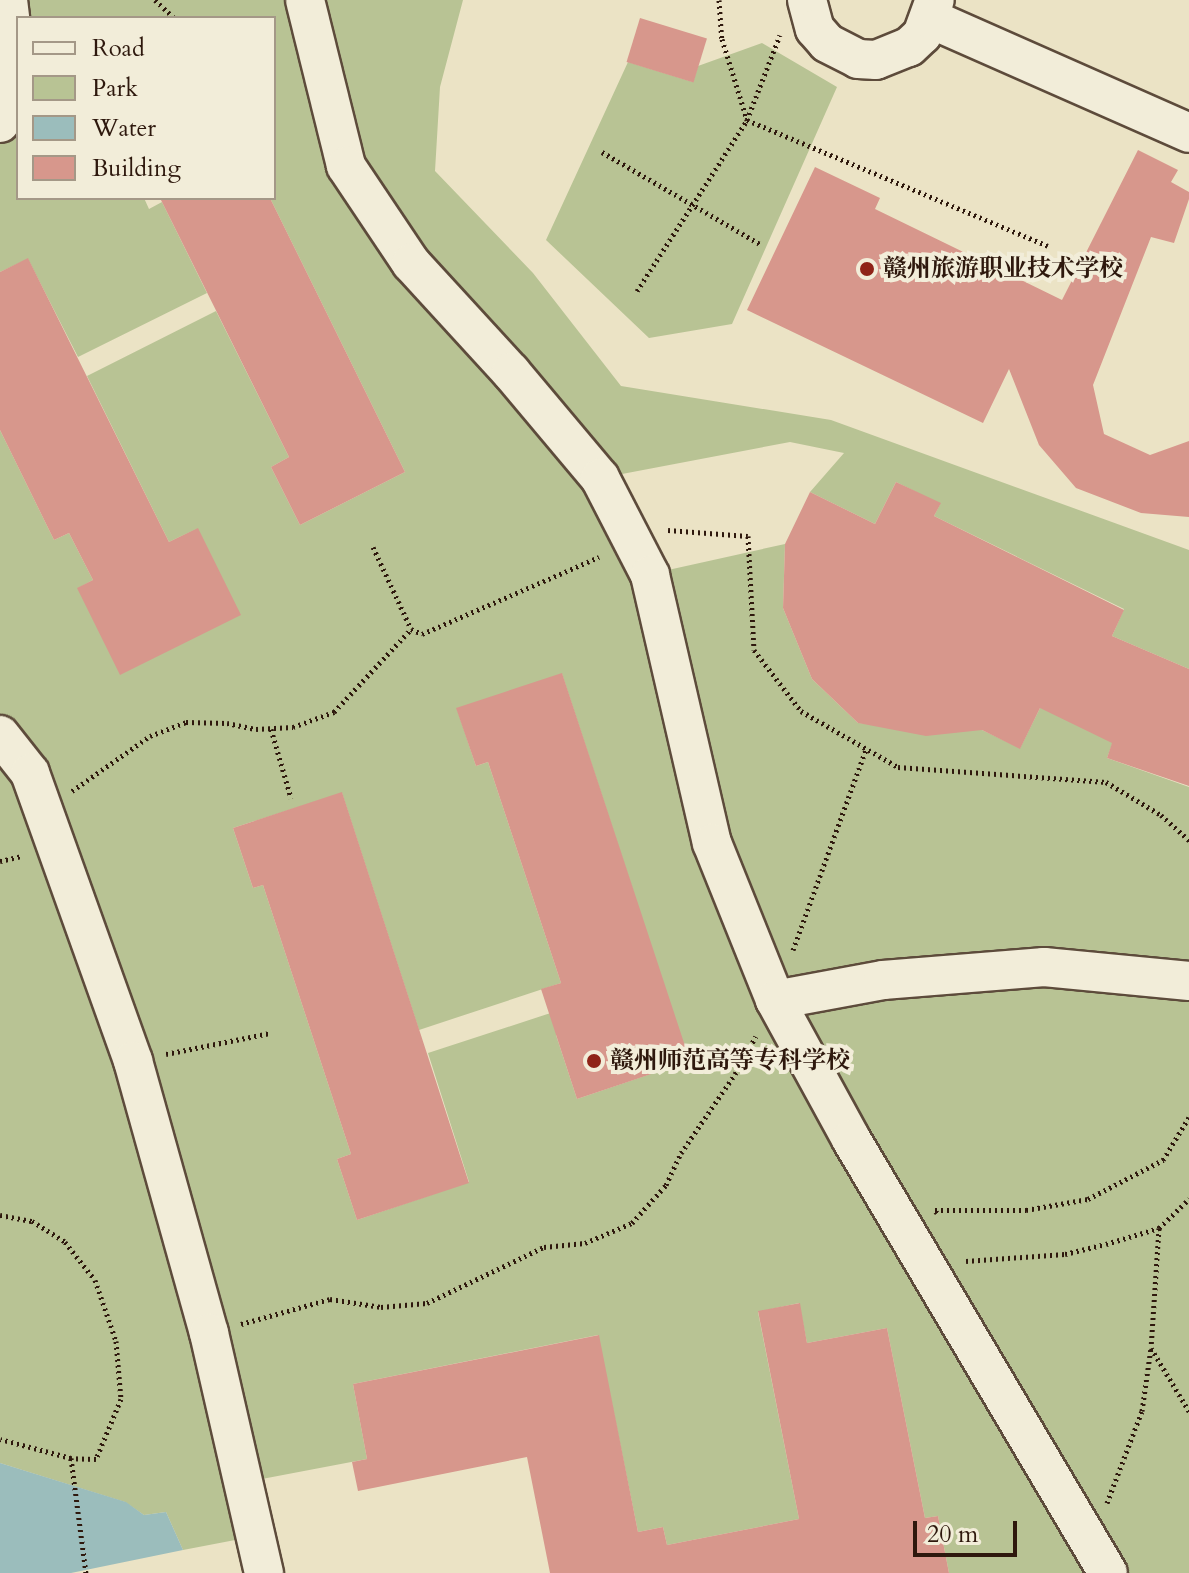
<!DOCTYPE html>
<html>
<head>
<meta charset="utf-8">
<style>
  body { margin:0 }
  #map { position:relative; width:1189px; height:1573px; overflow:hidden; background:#ebe3c5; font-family:Cardo,"Noto Serif SC",serif }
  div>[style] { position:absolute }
  .green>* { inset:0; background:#b8c394 }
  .water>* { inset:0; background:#9bbdbc }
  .building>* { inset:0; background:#d7978c; transform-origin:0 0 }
  .path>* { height:5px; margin-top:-2.5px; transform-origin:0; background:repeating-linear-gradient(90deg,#2e180d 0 2px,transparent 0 6px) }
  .roads { filter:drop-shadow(2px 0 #5d4b3b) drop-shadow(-2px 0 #5d4b3b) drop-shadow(0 2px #5d4b3b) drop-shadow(0 -2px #5d4b3b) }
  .minor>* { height:38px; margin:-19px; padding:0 19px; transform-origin:19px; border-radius:19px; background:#f2edd9 }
  .dots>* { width:22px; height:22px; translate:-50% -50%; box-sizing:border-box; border:4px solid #f2edd9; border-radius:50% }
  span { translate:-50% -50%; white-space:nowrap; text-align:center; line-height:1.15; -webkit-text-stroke:8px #f2edd9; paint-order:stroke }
  .poi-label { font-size:24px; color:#2e180d; font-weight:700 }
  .left { translate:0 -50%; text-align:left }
  .legend { position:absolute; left:16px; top:16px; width:260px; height:184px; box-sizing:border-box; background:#f2edd9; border:2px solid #a49887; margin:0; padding:10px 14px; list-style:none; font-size:24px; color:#2e180d }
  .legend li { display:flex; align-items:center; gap:16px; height:40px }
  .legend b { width:40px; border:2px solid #a49887 }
  .scale { position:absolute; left:913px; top:1521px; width:104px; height:36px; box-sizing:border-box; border:4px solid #2e180d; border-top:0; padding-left:10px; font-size:24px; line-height:28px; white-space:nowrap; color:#2e180d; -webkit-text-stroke:6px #f2edd9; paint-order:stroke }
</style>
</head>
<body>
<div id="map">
  <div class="green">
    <i style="clip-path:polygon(evenodd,0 0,463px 0,440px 87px,435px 171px,533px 273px,621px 386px,831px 420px,1189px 550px,1189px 669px,1112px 636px,1124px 609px,934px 516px,940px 504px,896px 482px,875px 524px,810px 492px,844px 453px,790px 442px,601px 478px,650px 574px,785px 544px,783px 608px,812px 679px,858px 723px,982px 730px,1020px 748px,1040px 708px,1137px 677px,1107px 758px,1189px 787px,1189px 1573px,949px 1573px,938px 1516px,925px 1518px,887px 1328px,807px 1343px,799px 1303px,758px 1312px,799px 1519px,667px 1545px,663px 1527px,638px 1532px,598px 1335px,353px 1384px,367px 1459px,241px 1483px,256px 1536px,183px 1550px,166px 1512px,144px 1515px,125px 1502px,0 1463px,0 430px,54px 540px,69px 533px,93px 580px,78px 588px,198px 528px,169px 542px,87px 376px,216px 311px,289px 457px,271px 467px,300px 525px,405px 472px,270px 198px,274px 198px,274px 18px,18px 18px,18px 198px,144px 198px,149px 209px,162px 202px,207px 293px,78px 357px,28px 259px,0 272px,0 0,562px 674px,689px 1061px,577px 1099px,556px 1035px,569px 1007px,428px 1053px,469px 1182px,357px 1220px,337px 1159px,351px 1154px,263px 885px,253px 888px,233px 828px,342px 793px,419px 1030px,561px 983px,488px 762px,476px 766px,457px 709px,562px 674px)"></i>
    <i style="clip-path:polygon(762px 43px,837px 87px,732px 324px,649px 338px,546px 240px,628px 62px,693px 82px,698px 66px)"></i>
  </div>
  <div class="water">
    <i style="clip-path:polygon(0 1463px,126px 1502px,144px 1515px,166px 1512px,183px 1550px,71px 1573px,0 1573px)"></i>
  </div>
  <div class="building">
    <i style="left:640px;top:18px;width:70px;height:46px;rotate:17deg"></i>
    <i style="clip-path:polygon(1138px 150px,1178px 170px,1171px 182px,1189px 192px,1189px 199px,1174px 243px,1151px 237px,1093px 385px,1104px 434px,1150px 455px,1189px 441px,1189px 517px,1141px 513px,1076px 488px,1039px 445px,1009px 369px,983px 423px,747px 310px,815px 167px,880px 198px,875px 209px,1062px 300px)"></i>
    <i style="clip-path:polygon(160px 198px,270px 198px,405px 472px,300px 525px,271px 467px,289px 457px)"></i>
    <i style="clip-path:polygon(28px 258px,169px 542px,198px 528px,241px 615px,120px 675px,77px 588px,93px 580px,69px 533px,54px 540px,0 430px,0 272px)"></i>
    <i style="clip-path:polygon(896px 482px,941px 503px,934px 516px,1124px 610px,1112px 636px,1189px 669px,1189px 786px,1107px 758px,1112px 743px,1040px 708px,1020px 749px,982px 730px,926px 736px,858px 723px,812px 679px,783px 608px,785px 544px,810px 492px,875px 524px)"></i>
    <i style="clip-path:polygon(562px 673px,690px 1061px,577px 1099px,541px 989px,561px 983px,488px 762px,476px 766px,456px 708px)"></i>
    <i style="clip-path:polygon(342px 792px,469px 1183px,357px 1220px,337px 1159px,351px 1154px,263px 885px,253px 888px,233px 828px)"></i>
    <i style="clip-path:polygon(800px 1303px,807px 1343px,887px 1328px,925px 1518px,938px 1516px,949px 1573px,550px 1573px,527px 1457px,358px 1491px,352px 1462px,367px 1459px,353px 1384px,599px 1335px,638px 1532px,663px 1527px,667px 1545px,799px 1519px,758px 1311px)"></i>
  </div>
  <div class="path">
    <i style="left:155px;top:0;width:26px;rotate:43deg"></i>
    <i style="left:719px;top:0;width:39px;rotate:86deg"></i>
    <i style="left:722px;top:39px;width:85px;rotate:72.8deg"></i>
    <i style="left:747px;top:120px;width:326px;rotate:22.7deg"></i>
    <i style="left:602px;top:152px;width:183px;rotate:30.2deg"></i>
    <i style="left:637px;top:291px;width:203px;rotate:-57.2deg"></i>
    <i style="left:747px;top:120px;width:91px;rotate:-68.8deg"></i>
    <i style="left:668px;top:530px;width:80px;rotate:4.3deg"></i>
    <i style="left:748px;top:536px;width:114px;rotate:87deg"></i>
    <i style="left:754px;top:650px;width:77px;rotate:52.4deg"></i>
    <i style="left:801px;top:711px;width:112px;rotate:30deg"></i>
    <i style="left:898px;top:767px;width:209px;rotate:4.1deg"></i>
    <i style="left:1106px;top:782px;width:64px;rotate:31deg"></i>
    <i style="left:1161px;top:815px;width:38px;rotate:42deg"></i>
    <i style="left:373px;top:547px;width:90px;rotate:65.1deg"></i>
    <i style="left:411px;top:629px;width:12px;rotate:24deg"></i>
    <i style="left:422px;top:634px;width:193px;rotate:-23.5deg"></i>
    <i style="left:271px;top:729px;width:72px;rotate:73.8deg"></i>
    <i style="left:72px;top:791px;width:95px;rotate:-35.2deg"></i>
    <i style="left:150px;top:736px;width:39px;rotate:-21deg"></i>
    <i style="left:186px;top:722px;width:41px;rotate:1.4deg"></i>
    <i style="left:227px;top:723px;width:30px;rotate:12deg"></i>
    <i style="left:256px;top:729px;width:37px;rotate:-3deg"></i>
    <i style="left:293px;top:727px;width:44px;rotate:-20.1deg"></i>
    <i style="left:334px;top:712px;width:113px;rotate:-47.1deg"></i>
    <i style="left:0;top:861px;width:23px;rotate:-13deg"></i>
    <i style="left:793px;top:950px;width:214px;rotate:-70deg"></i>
    <i style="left:166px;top:1054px;width:106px;rotate:-11.4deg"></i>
    <i style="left:937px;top:1213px;width:4px;rotate:-124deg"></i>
    <i style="left:935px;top:1210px;width:91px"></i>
    <i style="left:1026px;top:1210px;width:63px;rotate:-10.1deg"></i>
    <i style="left:1088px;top:1199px;width:85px;rotate:-27.5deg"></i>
    <i style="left:1163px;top:1160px;width:50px;rotate:-58.8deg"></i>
    <i style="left:0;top:1215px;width:33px;rotate:11deg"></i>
    <i style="left:32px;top:1221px;width:39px;rotate:32deg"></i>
    <i style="left:65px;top:1242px;width:48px;rotate:51.7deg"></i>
    <i style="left:95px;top:1280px;width:65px;rotate:71deg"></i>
    <i style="left:116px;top:1341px;width:58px;rotate:85.1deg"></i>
    <i style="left:121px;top:1399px;width:65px;rotate:112.6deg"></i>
    <i style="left:96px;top:1459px;width:25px;rotate:-178deg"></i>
    <i style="left:71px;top:1458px;width:73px;rotate:-165deg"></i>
    <i style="left:1159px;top:1228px;width:120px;rotate:93.8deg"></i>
    <i style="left:1151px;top:1348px;width:74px;rotate:58.9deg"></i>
    <i style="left:966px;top:1261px;width:99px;rotate:-4deg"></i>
    <i style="left:1065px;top:1254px;width:42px;rotate:-13.7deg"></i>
    <i style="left:1106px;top:1244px;width:55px;rotate:-16.8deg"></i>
    <i style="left:1159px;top:1228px;width:42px;rotate:-44deg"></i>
    <i style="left:241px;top:1324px;width:92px;rotate:-15.7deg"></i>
    <i style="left:330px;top:1299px;width:52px;rotate:8.9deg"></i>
    <i style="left:381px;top:1307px;width:46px;rotate:-5deg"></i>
    <i style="left:427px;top:1303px;width:130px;rotate:-25.6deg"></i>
    <i style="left:544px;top:1247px;width:41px;rotate:-5.6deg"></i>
    <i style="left:585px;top:1243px;width:51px;rotate:-23.1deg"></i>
    <i style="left:632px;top:1223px;width:51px;rotate:-48.2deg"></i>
    <i style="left:666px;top:1185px;width:35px;rotate:-65deg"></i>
    <i style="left:681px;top:1153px;width:96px;rotate:-55.6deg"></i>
    <i style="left:735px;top:1074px;width:43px;rotate:-61.1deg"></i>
    <i style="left:71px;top:1458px;width:116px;rotate:82.6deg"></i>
    <i style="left:1107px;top:1503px;width:98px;rotate:-69.2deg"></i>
    <i style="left:1142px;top:1411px;width:64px;rotate:-81.9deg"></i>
  </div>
  <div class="roads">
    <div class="minor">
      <i style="left:305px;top:0;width:171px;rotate:76.1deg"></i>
      <i style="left:346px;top:166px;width:117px;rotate:56.2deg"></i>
      <i style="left:411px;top:263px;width:148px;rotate:47.5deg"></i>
      <i style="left:511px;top:372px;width:138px;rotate:50deg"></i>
      <i style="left:600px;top:478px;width:109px;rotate:62.7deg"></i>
      <i style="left:650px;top:575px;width:275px;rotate:77deg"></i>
      <i style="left:712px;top:843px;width:169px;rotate:68.1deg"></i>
      <i style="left:775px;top:1000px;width:158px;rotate:61.3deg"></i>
      <i style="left:851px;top:1139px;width:504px;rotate:59.37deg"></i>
      <i style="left:807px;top:0;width:30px;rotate:75deg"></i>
      <i style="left:815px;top:29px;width:18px;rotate:49deg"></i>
      <i style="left:827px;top:43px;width:35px;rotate:27deg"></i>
      <i style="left:858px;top:59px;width:18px;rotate:3deg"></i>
      <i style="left:876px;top:60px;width:35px;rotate:-22deg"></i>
      <i style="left:909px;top:47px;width:18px;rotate:-43deg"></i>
      <i style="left:922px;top:35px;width:37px;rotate:-70deg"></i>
      <i style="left:931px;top:19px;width:282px;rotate:23.8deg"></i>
      <i style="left:0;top:123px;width:75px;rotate:-79.3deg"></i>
      <i style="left:14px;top:49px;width:49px;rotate:-97deg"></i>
      <i style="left:0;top:735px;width:48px;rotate:51.7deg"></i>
      <i style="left:30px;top:773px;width:306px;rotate:70.3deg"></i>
      <i style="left:133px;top:1061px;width:282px;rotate:74.4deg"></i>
      <i style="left:209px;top:1333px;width:246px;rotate:77.1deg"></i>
      <i style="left:775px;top:1000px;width:110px;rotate:-10.5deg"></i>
      <i style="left:883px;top:980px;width:162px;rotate:-4.6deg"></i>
      <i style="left:1044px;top:967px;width:146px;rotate:5.5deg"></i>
    </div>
  </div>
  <div class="dots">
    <i style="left:867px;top:269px;background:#8f2418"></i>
    <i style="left:594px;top:1061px;background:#8f2418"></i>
  </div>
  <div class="poi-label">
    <span class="left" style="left:883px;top:269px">赣州旅游职业技术学校</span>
    <span class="left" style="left:610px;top:1061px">赣州师范高等专科学校</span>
  </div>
  <ul class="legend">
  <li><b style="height:10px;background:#f2edd9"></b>Road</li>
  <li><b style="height:22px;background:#b8c394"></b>Park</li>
  <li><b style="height:22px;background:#9bbdbc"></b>Water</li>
  <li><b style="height:22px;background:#d7978c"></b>Building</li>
  </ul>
  <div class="scale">20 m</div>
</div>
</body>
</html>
